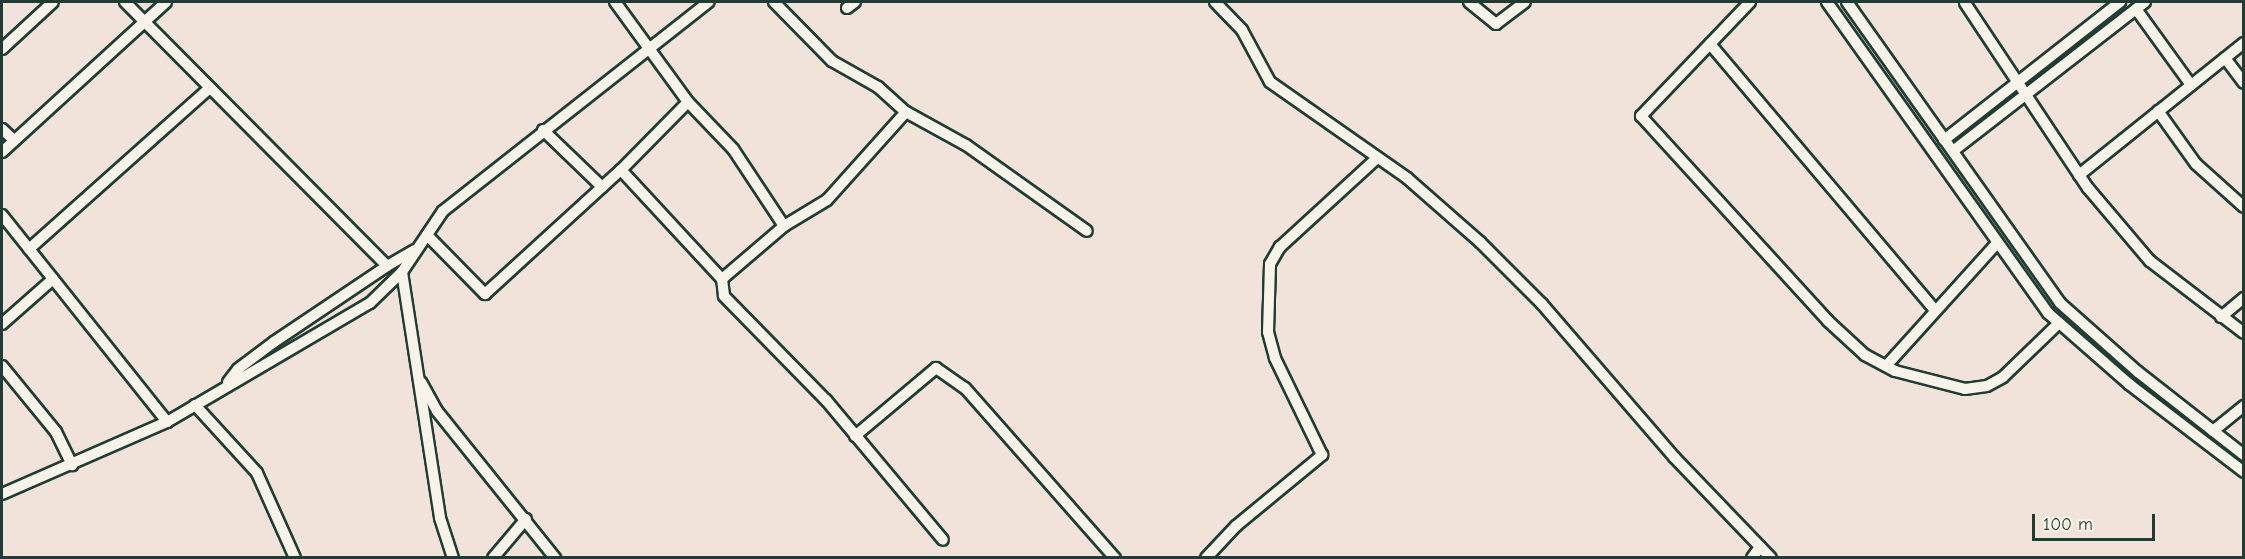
<!DOCTYPE html>
<html>
<head>
<meta charset="utf-8">
<style>
  body { margin:0 }
  #map { position:relative; width:2245px; height:559px; overflow:hidden; background:#f2e3da; font-family:"Comic Neue",sans-serif }
  div>[style] { position:absolute }
  .roads { filter:drop-shadow(2px 0 #1f3d34) drop-shadow(-2px 0 #1f3d34) drop-shadow(0 2px #1f3d34) drop-shadow(0 -2px #1f3d34) }
  .street>* { height:10px; margin:-5px; padding:0 5px; transform-origin:5px; border-radius:5px; background:#f7f3e8 }
  span { translate:-50% -50%; white-space:nowrap; text-align:center; line-height:1.15; -webkit-text-stroke:4.5px #f7f3e8; paint-order:stroke }
  .frame { position:absolute; inset:0; border:3px solid #1f3d34; pointer-events:none }
  .scale { position:absolute; left:2032px; top:514px; width:123px; height:27px; box-sizing:border-box; border:3px solid #1f3d34; border-top:0; padding-left:8px; font-size:18px; line-height:21px; white-space:nowrap; color:#1f3d34; -webkit-text-stroke:4px #f7f3e8; paint-order:stroke }
</style>
</head>
<body>
<div id="map">
  <div class="roads">
    <div class="street">
      <i style="left:125px;top:2px;width:372px;rotate:45.2deg"></i>
      <i style="left:387px;top:266px;width:32px;rotate:-30deg"></i>
      <i style="left:774px;top:2px;width:83px;rotate:45.5deg"></i>
      <i style="left:832px;top:61px;width:53px;rotate:29.5deg"></i>
      <i style="left:878px;top:87px;width:38px;rotate:42deg"></i>
      <i style="left:906px;top:112px;width:68px;rotate:28.8deg"></i>
      <i style="left:966px;top:145px;width:148px;rotate:35.4deg"></i>
      <i style="left:1215px;top:2px;width:39px;rotate:46deg"></i>
      <i style="left:1242px;top:30px;width:59px;rotate:61.7deg"></i>
      <i style="left:1270px;top:82px;width:167px;rotate:35deg"></i>
      <i style="left:1407px;top:178px;width:97px;rotate:41.2deg"></i>
      <i style="left:1480px;top:242px;width:88px;rotate:45deg"></i>
      <i style="left:1542px;top:304px;width:202px;rotate:49.2deg"></i>
      <i style="left:1674px;top:457px;width:140px;rotate:46.2deg"></i>
      <i style="left:1469px;top:2px;width:35px;rotate:39deg"></i>
      <i style="left:1496px;top:24px;width:36px;rotate:-37deg"></i>
      <i style="left:1750px;top:2px;width:158px;rotate:133.7deg"></i>
      <i style="left:1641px;top:116px;width:277px;rotate:47.6deg"></i>
      <i style="left:1828px;top:321px;width:50px;rotate:42.6deg"></i>
      <i style="left:1865px;top:355px;width:34px;rotate:28deg"></i>
      <i style="left:1895px;top:371px;width:72px;rotate:14.4deg"></i>
      <i style="left:1965px;top:389px;width:22px;rotate:-8deg"></i>
      <i style="left:1987px;top:386px;width:18px;rotate:-29deg"></i>
      <i style="left:2003px;top:377px;width:78px;rotate:-44deg"></i>
      <i style="left:1827px;top:2px;width:382px;rotate:54.6deg"></i>
      <i style="left:2048px;top:313px;width:108px;rotate:41.2deg"></i>
      <i style="left:2129px;top:384px;width:145px;rotate:37.4deg"></i>
      <i style="left:1847px;top:2px;width:369px;rotate:54.7deg"></i>
      <i style="left:2060px;top:303px;width:104px;rotate:41.5deg"></i>
      <i style="left:2138px;top:372px;width:135px;rotate:38.1deg"></i>
      <i style="left:1965px;top:3px;width:222px;rotate:56.4deg"></i>
      <i style="left:2088px;top:188px;width:96px;rotate:49.7deg"></i>
      <i style="left:2150px;top:261px;width:118px;rotate:37.5deg"></i>
      <i style="left:847px;top:8px;width:10px;rotate:-37deg"></i>
      <i style="left:2136px;top:9px;width:94px;rotate:54.1deg"></i>
      <i style="left:1710px;top:44px;width:348px;rotate:49.8deg"></i>
      <i style="left:2px;top:49px;width:69px;rotate:-42.7deg"></i>
      <i style="left:2225px;top:58px;width:31px;rotate:53deg"></i>
      <i style="left:2158px;top:111px;width:65px;rotate:54.4deg"></i>
      <i style="left:2196px;top:164px;width:64px;rotate:41.9deg"></i>
      <i style="left:2px;top:129px;width:16px;rotate:43deg"></i>
      <i style="left:543px;top:130px;width:82px;rotate:44deg"></i>
      <i style="left:1944px;top:140px;width:224px;rotate:-38.1deg"></i>
      <i style="left:1953px;top:151px;width:243px;rotate:-37.8deg"></i>
      <i style="left:2px;top:152px;width:222px;rotate:-42.4deg"></i>
      <i style="left:621px;top:170px;width:95px;rotate:-45.4deg"></i>
      <i style="left:2079px;top:175px;width:211px;rotate:-38.7deg"></i>
      <i style="left:2px;top:215px;width:265px;rotate:51.4deg"></i>
      <i style="left:784px;top:226px;width:50px;rotate:-31.2deg"></i>
      <i style="left:827px;top:200px;width:118px;rotate:-48.1deg"></i>
      <i style="left:427px;top:235px;width:83px;rotate:45.5deg"></i>
      <i style="left:485px;top:294px;width:184px;rotate:-42.4deg"></i>
      <i style="left:621px;top:170px;width:149px;rotate:47.2deg"></i>
      <i style="left:722px;top:279px;width:82px;rotate:-40.5deg"></i>
      <i style="left:784px;top:226px;width:92px;rotate:-123.5deg"></i>
      <i style="left:733px;top:149px;width:65px;rotate:-133.8deg"></i>
      <i style="left:688px;top:102px;width:124px;rotate:-126.1deg"></i>
      <i style="left:29px;top:249px;width:242px;rotate:-41.7deg"></i>
      <i style="left:402px;top:272px;width:249px;rotate:81.2deg"></i>
      <i style="left:440px;top:518px;width:42px;rotate:72deg"></i>
      <i style="left:722px;top:279px;width:17px;rotate:83deg"></i>
      <i style="left:724px;top:296px;width:146px;rotate:45.6deg"></i>
      <i style="left:826px;top:400px;width:182px;rotate:50.1deg"></i>
      <i style="left:2221px;top:317px;width:30px;rotate:-40deg"></i>
      <i style="left:2px;top:324px;width:68px;rotate:-41.4deg"></i>
      <i style="left:2px;top:366px;width:85px;rotate:50.7deg"></i>
      <i style="left:56px;top:432px;width:37px;rotate:64deg"></i>
      <i style="left:1886px;top:366px;width:166px;rotate:-47.9deg"></i>
      <i style="left:228px;top:382px;width:16px;rotate:-52deg"></i>
      <i style="left:238px;top:369px;width:45px;rotate:-36.9deg"></i>
      <i style="left:274px;top:342px;width:136px;rotate:-33.9deg"></i>
      <i style="left:421px;top:382px;width:33px;rotate:61deg"></i>
      <i style="left:437px;top:411px;width:189px;rotate:51.2deg"></i>
      <i style="left:195px;top:405px;width:92px;rotate:47.6deg"></i>
      <i style="left:257px;top:473px;width:93px;rotate:65.9deg"></i>
      <i style="left:2213px;top:431px;width:40px;rotate:-39deg"></i>
      <i style="left:855px;top:436px;width:106px;rotate:-40deg"></i>
      <i style="left:936px;top:368px;width:35px;rotate:35deg"></i>
      <i style="left:965px;top:388px;width:227px;rotate:48.6deg"></i>
      <i style="left:2px;top:494px;width:180px;rotate:-23.6deg"></i>
      <i style="left:167px;top:422px;width:235px;rotate:-30.4deg"></i>
      <i style="left:370px;top:303px;width:45px;rotate:-44.1deg"></i>
      <i style="left:402px;top:272px;width:73px;rotate:-56.1deg"></i>
      <i style="left:443px;top:211px;width:338px;rotate:-38.2deg"></i>
      <i style="left:493px;top:558px;width:51px;rotate:-49.8deg"></i>
      <i style="left:1206px;top:558px;width:44px;rotate:-46.8deg"></i>
      <i style="left:1236px;top:526px;width:112px;rotate:-39.5deg"></i>
      <i style="left:1322px;top:455px;width:108px;rotate:-115.9deg"></i>
      <i style="left:1275px;top:358px;width:27px;rotate:-105deg"></i>
      <i style="left:1268px;top:332px;width:68px;rotate:-88.3deg"></i>
      <i style="left:1270px;top:264px;width:20px;rotate:-60deg"></i>
      <i style="left:1280px;top:247px;width:130px;rotate:-42.5deg"></i>
      <i style="left:1752px;top:558px;width:14px;rotate:-54deg"></i>
    </div>
  </div>
  <div class="frame"></div>
  <div class="scale">100 m</div>
</div>
</body>
</html>
